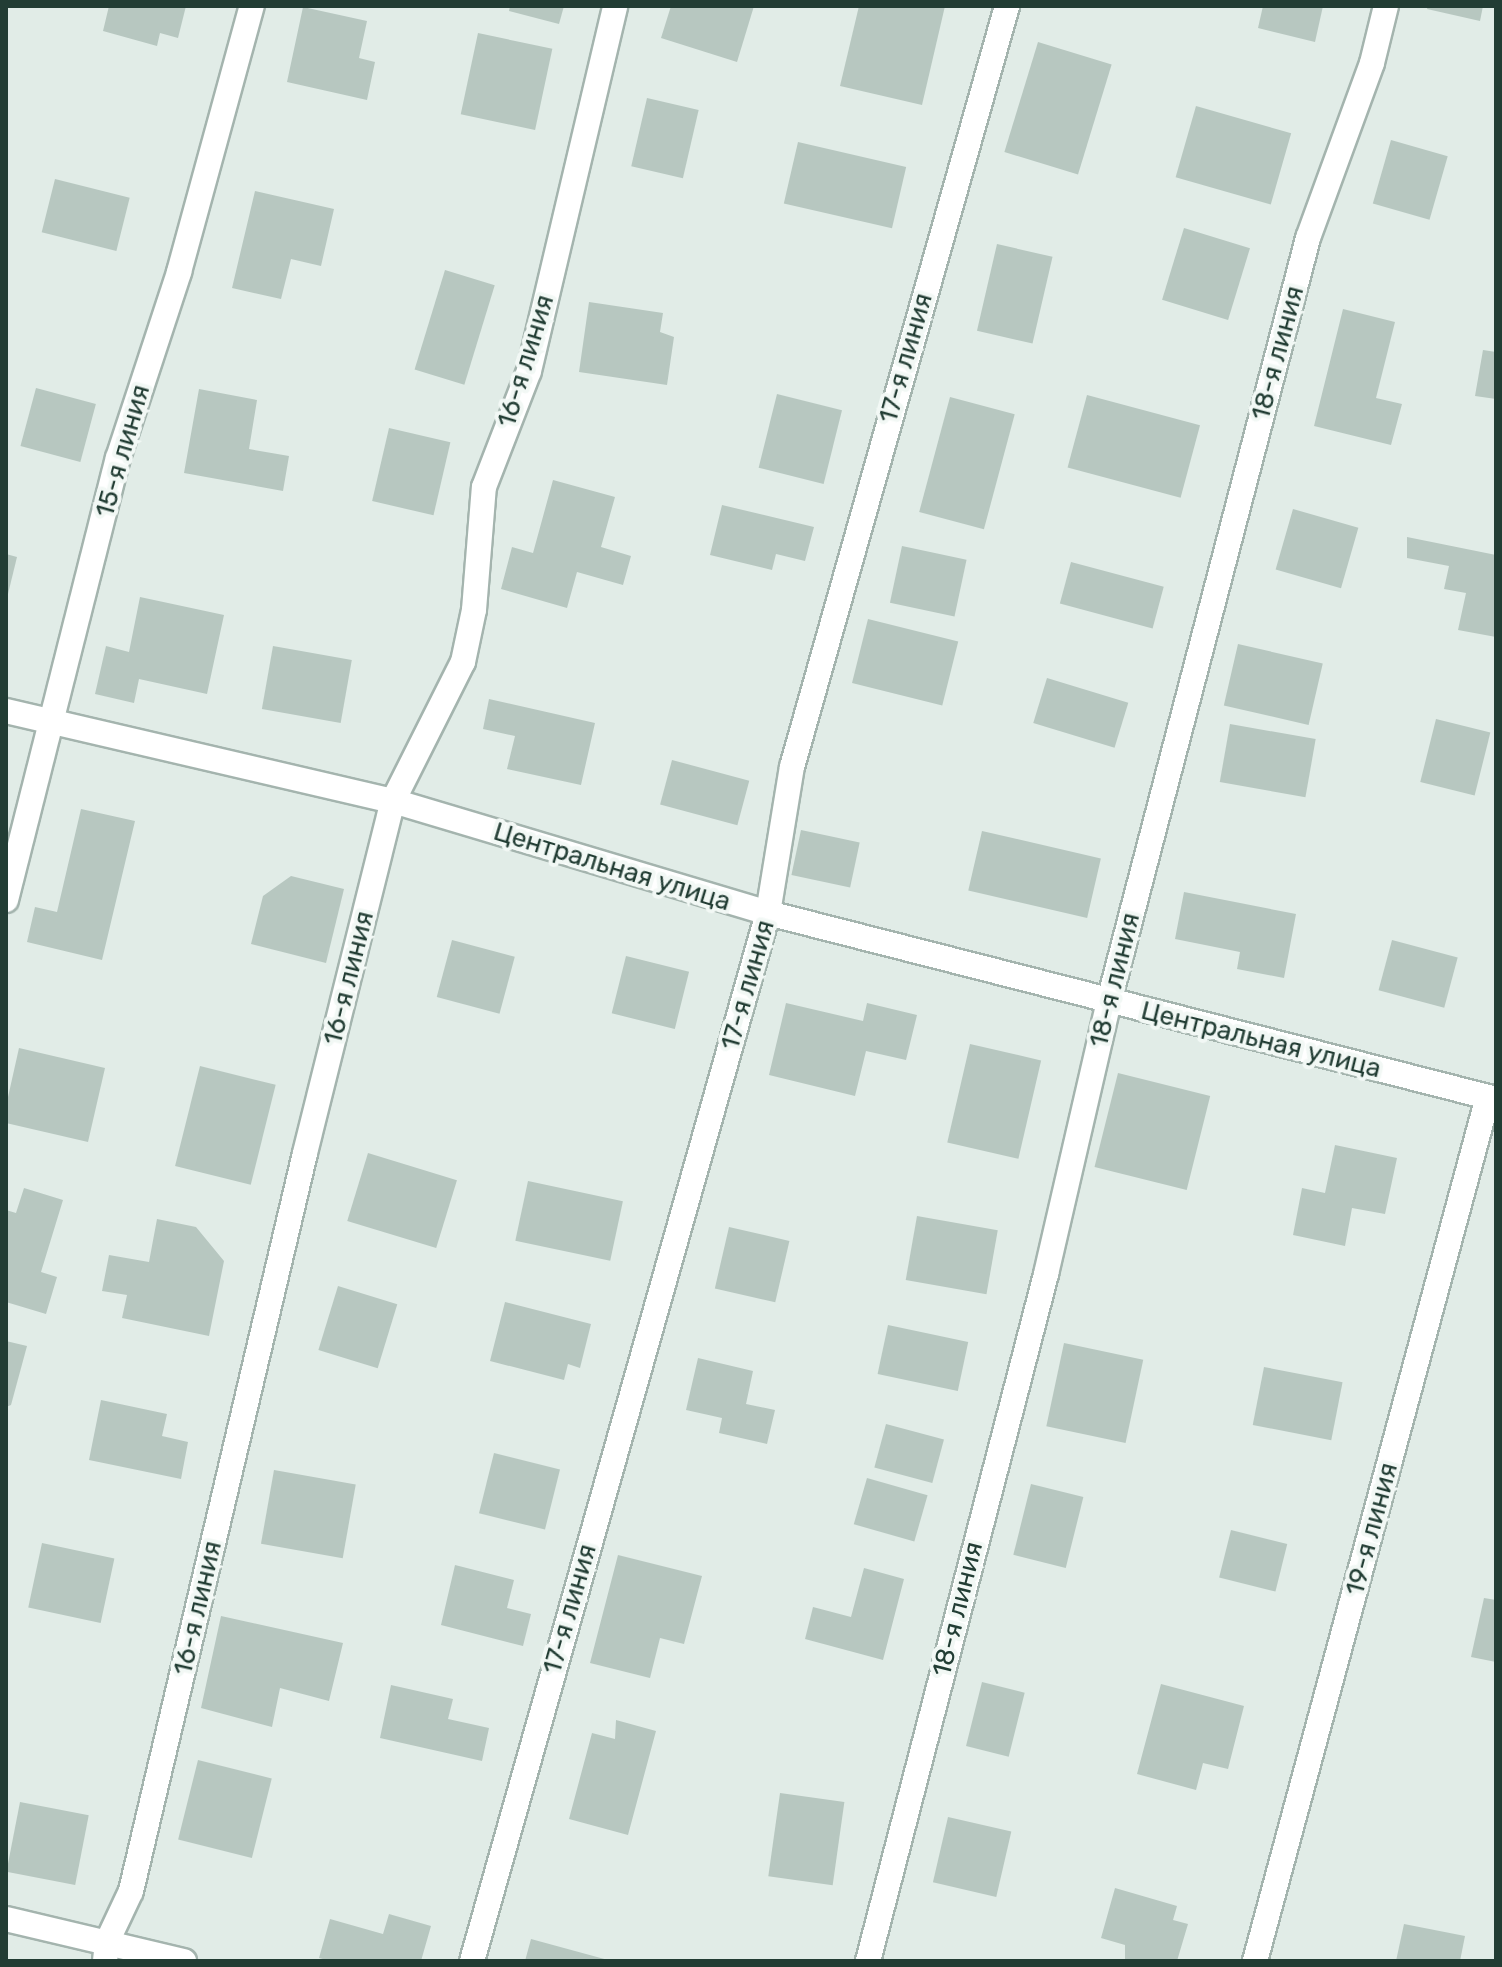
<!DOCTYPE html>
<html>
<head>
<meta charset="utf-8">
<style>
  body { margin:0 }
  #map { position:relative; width:1502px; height:1967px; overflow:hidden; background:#e1ece7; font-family:Rubik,sans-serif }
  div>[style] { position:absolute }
  .building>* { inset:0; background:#b7c7c0; transform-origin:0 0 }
  .roads { filter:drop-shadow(2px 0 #a4b4ae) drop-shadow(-2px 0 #a4b4ae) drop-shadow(0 2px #a4b4ae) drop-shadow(0 -2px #a4b4ae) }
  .street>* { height:24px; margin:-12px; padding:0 12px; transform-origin:12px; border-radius:12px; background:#fff }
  span { translate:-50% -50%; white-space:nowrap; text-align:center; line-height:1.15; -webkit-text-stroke:8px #f2f8f5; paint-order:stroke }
  .street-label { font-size:26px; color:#223d34 }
  .frame { position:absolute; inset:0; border:8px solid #223d34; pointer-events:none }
</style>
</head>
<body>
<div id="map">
  <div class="building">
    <i style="clip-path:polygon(109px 6px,186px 6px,178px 38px,160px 33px,157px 46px,103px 31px)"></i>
    <i style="clip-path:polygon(510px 6px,564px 6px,559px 24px,509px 11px)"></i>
    <i style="clip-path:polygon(671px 6px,754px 6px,737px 62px,661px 38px)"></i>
    <i style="clip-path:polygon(859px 6px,945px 6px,922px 105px,840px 86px)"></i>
    <i style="clip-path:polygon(1263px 6px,1323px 6px,1315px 42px,1258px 28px)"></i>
    <i style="clip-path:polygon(1428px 6px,1483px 6px,1480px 21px,1427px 9px)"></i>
    <i style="clip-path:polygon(303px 7px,367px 21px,359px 58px,375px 62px,367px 100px,287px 82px)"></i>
    <i style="left:478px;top:33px;width:76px;height:83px;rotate:12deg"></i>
    <i style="left:1038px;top:42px;width:77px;height:115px;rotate:17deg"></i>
    <i style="left:647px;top:98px;width:53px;height:70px;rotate:13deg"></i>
    <i style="left:1196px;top:106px;width:99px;height:74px;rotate:16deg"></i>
    <i style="left:1391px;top:140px;width:59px;height:66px;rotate:16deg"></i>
    <i style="left:798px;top:142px;width:111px;height:63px;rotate:13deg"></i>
    <i style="left:55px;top:179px;width:77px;height:55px;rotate:14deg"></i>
    <i style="clip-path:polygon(255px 191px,334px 209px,321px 266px,291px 259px,281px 299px,232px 288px)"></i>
    <i style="left:1184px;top:228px;width:69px;height:75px;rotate:17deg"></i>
    <i style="left:997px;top:244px;width:57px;height:89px;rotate:13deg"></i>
    <i style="left:445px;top:270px;width:52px;height:104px;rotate:17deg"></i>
    <i style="clip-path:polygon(589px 302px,663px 313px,660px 332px,674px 337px,667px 385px,579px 372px)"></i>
    <i style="clip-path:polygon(1343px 309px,1395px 322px,1376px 398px,1402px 404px,1391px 445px,1314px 426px)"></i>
    <i style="clip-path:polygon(1483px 350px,1496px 352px,1496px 399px,1475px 396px)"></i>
    <i style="left:36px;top:388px;width:62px;height:60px;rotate:15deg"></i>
    <i style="clip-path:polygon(199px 389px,257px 400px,249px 449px,289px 456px,283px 491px,184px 473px)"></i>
    <i style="left:777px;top:394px;width:67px;height:76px;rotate:14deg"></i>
    <i style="left:1087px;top:395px;width:117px;height:75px;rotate:15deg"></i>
    <i style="left:950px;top:397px;width:67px;height:119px;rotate:15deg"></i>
    <i style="left:389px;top:428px;width:63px;height:75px;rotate:13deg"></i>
    <i style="clip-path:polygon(553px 480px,615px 497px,601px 547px,631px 556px,623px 585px,577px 572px,567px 608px,501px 589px,512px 547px,533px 553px)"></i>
    <i style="clip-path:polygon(722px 505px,814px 527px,805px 561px,776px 554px,772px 570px,710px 555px)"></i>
    <i style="left:1293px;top:509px;width:68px;height:63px;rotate:16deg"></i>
    <i style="clip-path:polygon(1407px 537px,1496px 555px,1496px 637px,1458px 630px,1466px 593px,1444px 589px,1449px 566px,1407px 558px)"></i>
    <i style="left:902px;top:546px;width:66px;height:58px;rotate:12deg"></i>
    <i style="clip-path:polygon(6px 554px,17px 557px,7px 598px,6px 598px)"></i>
    <i style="left:1071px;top:562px;width:96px;height:43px;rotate:15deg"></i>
    <i style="clip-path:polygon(140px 597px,224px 615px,207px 694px,139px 679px,134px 703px,95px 694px,106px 646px,129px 652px)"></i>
    <i style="left:868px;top:619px;width:93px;height:66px;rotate:14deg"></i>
    <i style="left:1238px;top:644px;width:87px;height:63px;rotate:13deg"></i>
    <i style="left:273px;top:646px;width:80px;height:64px;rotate:10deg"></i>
    <i style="left:1047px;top:678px;width:85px;height:47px;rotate:17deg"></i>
    <i style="clip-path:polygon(489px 699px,595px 723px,581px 785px,507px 769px,515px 736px,483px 729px)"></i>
    <i style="left:1436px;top:719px;width:56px;height:65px;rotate:14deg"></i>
    <i style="left:1230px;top:724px;width:87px;height:59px;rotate:10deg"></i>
    <i style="left:672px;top:760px;width:80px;height:46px;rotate:15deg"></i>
    <i style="clip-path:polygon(81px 809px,135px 821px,102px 960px,27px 942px,35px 907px,57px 912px)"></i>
    <i style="left:801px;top:830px;width:60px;height:46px;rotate:12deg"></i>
    <i style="left:982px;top:831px;width:122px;height:61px;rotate:13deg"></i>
    <i style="clip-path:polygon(291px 876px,344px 889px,326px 963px,251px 944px,263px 896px)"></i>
    <i style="clip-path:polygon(1184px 892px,1296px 914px,1284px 978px,1237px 969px,1240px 952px,1175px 939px)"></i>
    <i style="left:452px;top:940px;width:65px;height:59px;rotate:15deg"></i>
    <i style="left:1392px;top:940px;width:68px;height:52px;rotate:15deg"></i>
    <i style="left:626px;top:956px;width:65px;height:59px;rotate:14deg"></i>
    <i style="clip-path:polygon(786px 1003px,863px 1021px,867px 1003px,917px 1015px,906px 1060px,866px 1051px,855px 1096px,769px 1075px)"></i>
    <i style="left:970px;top:1044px;width:73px;height:101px;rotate:13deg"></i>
    <i style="clip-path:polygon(19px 1048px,105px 1068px,88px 1142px,6px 1123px,6px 1106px)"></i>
    <i style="left:200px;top:1066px;width:78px;height:103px;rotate:14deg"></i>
    <i style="left:1118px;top:1073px;width:95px;height:97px;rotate:14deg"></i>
    <i style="clip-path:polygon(1335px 1145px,1397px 1158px,1385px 1214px,1352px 1208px,1345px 1246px,1293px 1235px,1302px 1188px,1325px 1193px)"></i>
    <i style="left:368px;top:1153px;width:93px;height:71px;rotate:17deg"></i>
    <i style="left:528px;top:1181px;width:97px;height:61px;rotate:12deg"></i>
    <i style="clip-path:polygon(24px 1188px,63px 1200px,41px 1272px,57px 1277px,46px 1314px,6px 1302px,6px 1210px,16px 1213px)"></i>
    <i style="left:917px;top:1216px;width:82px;height:65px;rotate:10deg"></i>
    <i style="clip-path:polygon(157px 1219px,196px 1227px,224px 1261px,209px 1336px,122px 1318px,127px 1295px,102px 1291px,109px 1255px,149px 1262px)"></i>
    <i style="left:729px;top:1227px;width:62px;height:63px;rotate:13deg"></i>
    <i style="left:338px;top:1286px;width:62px;height:67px;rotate:17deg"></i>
    <i style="clip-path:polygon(505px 1302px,591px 1324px,580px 1368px,568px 1364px,564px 1380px,490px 1361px)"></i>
    <i style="left:888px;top:1325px;width:82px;height:50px;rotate:12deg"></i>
    <i style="clip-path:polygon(6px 1341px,27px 1346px,11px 1405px,6px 1407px)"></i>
    <i style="left:1064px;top:1343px;width:81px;height:85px;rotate:12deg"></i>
    <i style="clip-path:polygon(698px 1358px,753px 1371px,746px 1404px,775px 1410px,767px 1444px,719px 1433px,722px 1418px,686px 1410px)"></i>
    <i style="left:1264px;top:1367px;width:80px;height:59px;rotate:11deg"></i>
    <i style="clip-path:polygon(101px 1400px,167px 1414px,162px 1436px,188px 1442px,181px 1479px,89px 1460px)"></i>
    <i style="left:886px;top:1424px;width:60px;height:45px;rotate:15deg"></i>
    <i style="left:494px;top:1453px;width:68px;height:62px;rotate:14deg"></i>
    <i style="left:274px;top:1470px;width:83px;height:75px;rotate:10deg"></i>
    <i style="left:867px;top:1478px;width:63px;height:48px;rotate:16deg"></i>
    <i style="left:1031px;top:1484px;width:54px;height:73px;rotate:14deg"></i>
    <i style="left:1231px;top:1530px;width:58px;height:49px;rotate:14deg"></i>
    <i style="left:42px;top:1543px;width:74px;height:66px;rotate:12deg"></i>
    <i style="clip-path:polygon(618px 1555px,702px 1576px,684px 1644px,660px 1638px,650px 1678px,590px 1663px)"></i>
    <i style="clip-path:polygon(455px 1565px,514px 1580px,507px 1608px,531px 1614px,523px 1646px,441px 1625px)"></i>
    <i style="clip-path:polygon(864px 1568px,904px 1579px,883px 1660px,805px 1639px,813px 1607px,851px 1617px)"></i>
    <i style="clip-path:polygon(1484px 1598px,1496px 1600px,1496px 1662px,1471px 1657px)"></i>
    <i style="clip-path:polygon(221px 1616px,343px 1643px,329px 1701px,280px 1688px,272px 1727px,201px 1708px)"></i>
    <i style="left:982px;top:1682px;width:44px;height:66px;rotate:14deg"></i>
    <i style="clip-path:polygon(1161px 1684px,1244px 1706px,1228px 1769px,1203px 1763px,1196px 1790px,1137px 1774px)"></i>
    <i style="clip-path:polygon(391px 1685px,453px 1699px,448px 1719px,489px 1728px,482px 1761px,380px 1738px)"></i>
    <i style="clip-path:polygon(616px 1720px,656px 1731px,628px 1835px,569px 1819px,592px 1733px,615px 1739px)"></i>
    <i style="left:198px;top:1760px;width:76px;height:82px;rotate:14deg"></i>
    <i style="left:780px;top:1793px;width:65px;height:84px;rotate:8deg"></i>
    <i style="left:20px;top:1802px;width:70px;height:71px;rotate:11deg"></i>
    <i style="left:948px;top:1817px;width:65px;height:67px;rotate:13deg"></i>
    <i style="clip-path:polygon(1115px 1888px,1177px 1906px,1173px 1920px,1188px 1924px,1177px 1961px,1125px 1961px,1125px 1945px,1101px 1938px)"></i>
    <i style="clip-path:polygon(389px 1914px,431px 1926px,421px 1961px,330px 1961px,319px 1958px,330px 1919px,383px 1934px)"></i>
    <i style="clip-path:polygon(1404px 1924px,1465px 1936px,1460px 1961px,1396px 1961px)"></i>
    <i style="clip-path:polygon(531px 1939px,608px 1960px,608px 1961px,525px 1961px)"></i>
  </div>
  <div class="roads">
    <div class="street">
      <i style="left:6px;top:711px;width:397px;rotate:13.1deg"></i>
      <i style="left:393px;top:801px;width:391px;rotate:16.6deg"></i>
      <i style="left:768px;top:913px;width:751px;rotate:14.33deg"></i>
      <i style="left:6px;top:900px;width:456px;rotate:-75.8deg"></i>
      <i style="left:118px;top:458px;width:196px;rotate:-71.8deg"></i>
      <i style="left:179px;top:272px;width:276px;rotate:-74.7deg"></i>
      <i style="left:6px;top:1919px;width:183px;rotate:13.3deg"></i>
      <i style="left:105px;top:1961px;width:19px;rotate:-84deg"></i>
      <i style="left:107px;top:1942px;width:56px;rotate:-64.8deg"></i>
      <i style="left:131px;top:1891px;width:758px;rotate:-76.73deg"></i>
      <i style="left:305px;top:1153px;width:363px;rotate:-76deg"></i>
      <i style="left:393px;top:801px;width:156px;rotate:-63.3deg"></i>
      <i style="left:463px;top:662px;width:53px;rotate:-78.1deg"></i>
      <i style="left:474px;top:610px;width:123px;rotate:-85.4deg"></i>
      <i style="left:484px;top:487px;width:124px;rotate:-68.8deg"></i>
      <i style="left:529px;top:371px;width:375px;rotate:-76.7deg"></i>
      <i style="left:472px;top:1961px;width:1089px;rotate:-74.23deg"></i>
      <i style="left:768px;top:913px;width:148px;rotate:-80.7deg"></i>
      <i style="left:792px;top:767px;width:791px;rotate:-74.22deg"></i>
      <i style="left:868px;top:1961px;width:710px;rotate:-75.47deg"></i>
      <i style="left:1046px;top:1274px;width:280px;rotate:-77deg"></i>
      <i style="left:1109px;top:1001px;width:789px;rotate:-75.38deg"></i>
      <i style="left:1308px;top:238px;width:186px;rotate:-69.9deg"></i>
      <i style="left:1372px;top:63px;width:59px;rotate:-76.2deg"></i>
      <i style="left:1255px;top:1961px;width:895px;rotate:-74.91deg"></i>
    </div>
  </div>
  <div class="street-label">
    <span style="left:1278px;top:353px;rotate:-75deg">18-я линия</span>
    <span style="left:906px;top:358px;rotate:-74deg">17-я линия</span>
    <span style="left:526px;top:361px;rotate:-73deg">16-я линия</span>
    <span style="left:123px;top:451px;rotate:-74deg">15-я линия</span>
    <span style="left:612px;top:867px;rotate:17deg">Центральная улица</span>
    <span style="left:349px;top:978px;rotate:-76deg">16-я линия</span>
    <span style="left:1115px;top:980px;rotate:-76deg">18-я линия</span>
    <span style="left:748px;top:985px;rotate:-74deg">17-я линия</span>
    <span style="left:1261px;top:1040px;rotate:14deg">Центральная улица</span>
    <span style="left:1372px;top:1529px;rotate:-75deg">19-я линия</span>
    <span style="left:198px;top:1608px;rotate:-77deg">16-я линия</span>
    <span style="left:570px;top:1609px;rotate:-74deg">17-я линия</span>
    <span style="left:958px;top:1609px;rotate:-76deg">18-я линия</span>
  </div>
  <div class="frame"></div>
</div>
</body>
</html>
